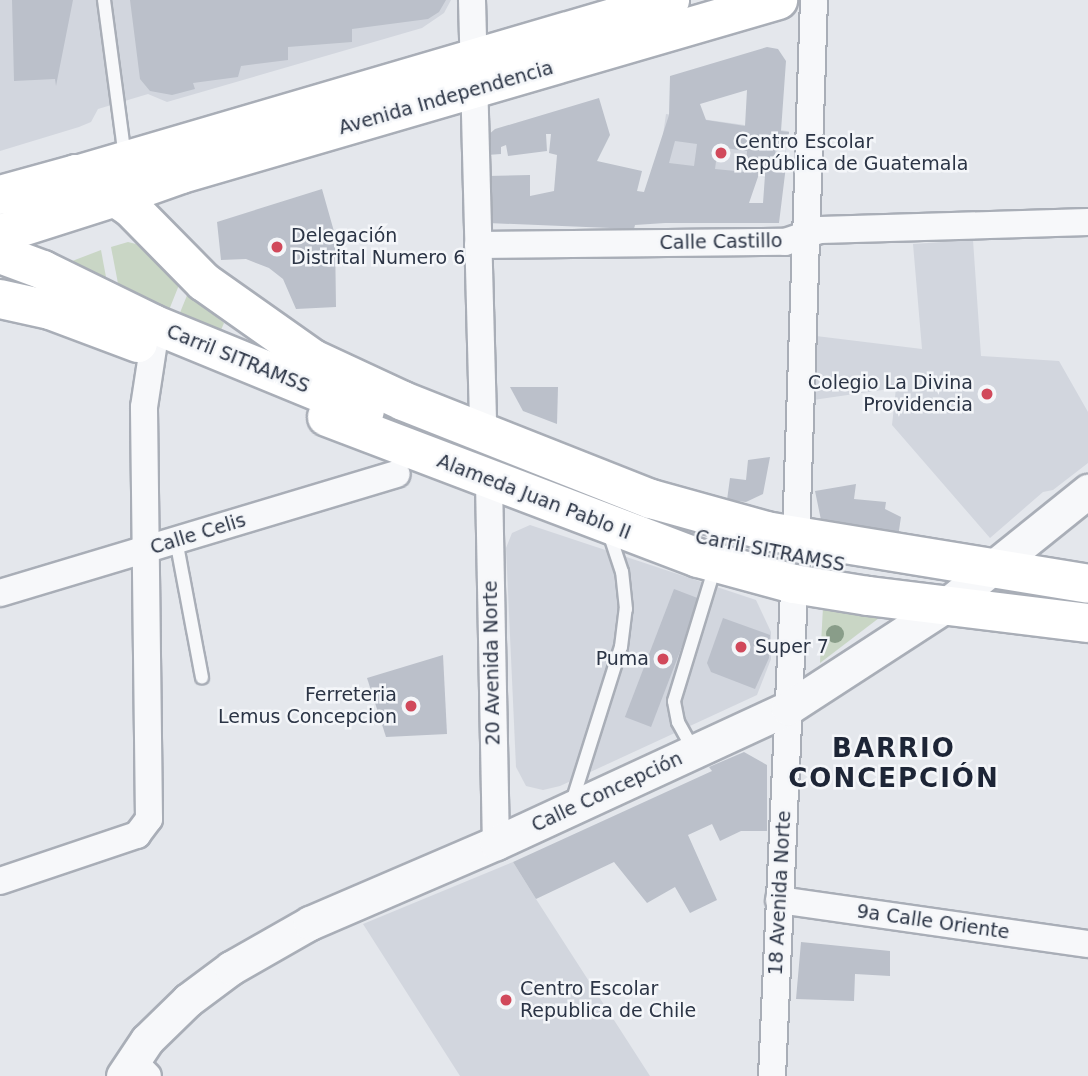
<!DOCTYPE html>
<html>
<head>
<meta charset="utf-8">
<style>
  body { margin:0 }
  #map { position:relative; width:1088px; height:1076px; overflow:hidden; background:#e4e7ec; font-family:"DejaVu Sans",sans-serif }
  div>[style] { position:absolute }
  .built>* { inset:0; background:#d2d6de; transform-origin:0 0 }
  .green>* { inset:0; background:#c9d6c5 }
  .building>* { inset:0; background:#bbc0ca; transform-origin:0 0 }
  .roads { filter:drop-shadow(2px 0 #a9aeb7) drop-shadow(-2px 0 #a9aeb7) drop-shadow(0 2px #a9aeb7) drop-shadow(0 -2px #a9aeb7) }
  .service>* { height:12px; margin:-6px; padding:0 6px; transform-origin:6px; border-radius:6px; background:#f7f8fa }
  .minor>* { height:26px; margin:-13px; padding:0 13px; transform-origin:13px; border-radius:13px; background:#f7f8fa }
  .tertiary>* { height:33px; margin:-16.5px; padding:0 16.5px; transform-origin:16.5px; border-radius:16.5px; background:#f7f8fa }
  .secondary>* { height:37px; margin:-18.5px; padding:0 18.5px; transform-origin:18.5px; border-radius:18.5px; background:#fff }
  .primary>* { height:38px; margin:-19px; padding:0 19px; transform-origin:19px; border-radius:19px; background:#fff }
  .trees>* { width:18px; height:18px; margin:-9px; border-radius:50%; background:#899d89 }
  .dots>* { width:19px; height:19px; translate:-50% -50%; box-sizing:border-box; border:4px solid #f4f6f9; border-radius:50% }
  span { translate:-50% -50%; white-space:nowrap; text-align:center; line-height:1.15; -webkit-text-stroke:5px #f4f6f9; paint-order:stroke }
  .street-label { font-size:19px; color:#2b3445 }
  .poi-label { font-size:19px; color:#2b3445 }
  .left { translate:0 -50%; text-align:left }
  .right { translate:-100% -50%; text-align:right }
  .district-label { font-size:26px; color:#1d2536; font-weight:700; letter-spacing:2px }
</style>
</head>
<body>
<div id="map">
  <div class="built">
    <i style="clip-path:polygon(0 0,451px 0,444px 13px,422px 28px,167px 102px,148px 94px,98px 109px,91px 122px,79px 127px,0 151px)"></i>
    <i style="left:666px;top:114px;width:124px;height:49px;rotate:8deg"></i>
    <i style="clip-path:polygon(973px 240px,981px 356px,1059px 361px,1088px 412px,1088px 463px,1053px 490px,1043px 492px,990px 538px,892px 425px,896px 388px,813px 400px,816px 336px,922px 349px,913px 244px)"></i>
    <i style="clip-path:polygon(530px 525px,756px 600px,771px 632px,771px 659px,757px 695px,560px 786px,543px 790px,526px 786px,516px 767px,506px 548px,512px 533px)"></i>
    <i style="clip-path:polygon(513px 862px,536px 899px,650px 1076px,460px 1076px,363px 924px)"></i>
  </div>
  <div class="green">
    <i style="clip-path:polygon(128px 242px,136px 244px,179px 285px,167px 315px,120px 294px,111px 247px)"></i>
    <i style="clip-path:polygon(101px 250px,108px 288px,67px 263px)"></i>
    <i style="clip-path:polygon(188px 293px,224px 323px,218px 337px,177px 320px)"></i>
    <i style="clip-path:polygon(823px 607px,879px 618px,820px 663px)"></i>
  </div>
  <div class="building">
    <i style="clip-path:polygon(12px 0,73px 0,56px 86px,55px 79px,14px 81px)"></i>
    <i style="clip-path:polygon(130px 0,446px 0,439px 12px,428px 19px,352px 29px,352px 42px,288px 47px,288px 60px,241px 66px,238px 77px,193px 83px,195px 89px,172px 95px,150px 91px,140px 79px)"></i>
    <i style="clip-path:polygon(evenodd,767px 47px,778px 49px,786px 61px,781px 131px,789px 132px,788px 145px,776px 144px,774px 165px,786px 166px,779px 223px,665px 223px,635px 225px,634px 229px,488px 223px,487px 176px,530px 175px,530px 196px,554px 191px,557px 155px,549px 153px,551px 134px,546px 134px,547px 151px,508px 156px,506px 145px,501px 147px,501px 154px,487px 155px,487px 136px,495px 129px,599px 98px,610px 135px,597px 161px,642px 171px,637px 191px,644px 192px,669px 115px,670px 76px,767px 47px,747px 90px,745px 126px,706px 120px,700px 104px,747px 90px,767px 47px,675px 141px,697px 144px,694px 166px,669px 163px,675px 141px,767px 47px,718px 147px,747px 151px,746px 172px,715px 169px,718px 147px,767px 47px,759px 174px,765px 175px,763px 203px,749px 203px,759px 174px)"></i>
    <i style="clip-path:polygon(322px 189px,335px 235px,336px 307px,296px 309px,283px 279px,269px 268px,246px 259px,221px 260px,217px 222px)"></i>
    <i style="clip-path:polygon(510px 387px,558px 387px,557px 424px,523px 411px)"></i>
    <i style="clip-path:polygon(770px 457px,763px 494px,746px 502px,727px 500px,730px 478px,746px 480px,748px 460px)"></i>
    <i style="clip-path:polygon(856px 484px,854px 499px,886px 502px,885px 509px,901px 517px,898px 537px,821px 520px,815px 491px)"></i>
    <i style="left:674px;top:589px;width:28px;height:137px;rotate:21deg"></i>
    <i style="clip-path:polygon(723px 618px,770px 635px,769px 658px,755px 689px,711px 672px,707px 663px)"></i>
    <i style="clip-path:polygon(443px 655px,447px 734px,386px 737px,367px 678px)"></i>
    <i style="clip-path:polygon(744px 752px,767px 765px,767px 831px,741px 831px,720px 841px,712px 824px,688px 835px,717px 900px,690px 913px,675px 887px,647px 903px,614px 862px,536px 899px,513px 862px,712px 771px,709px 767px)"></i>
    <i style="clip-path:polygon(801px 942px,890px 951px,890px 976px,855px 974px,854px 1001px,796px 999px)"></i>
  </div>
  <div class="roads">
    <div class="service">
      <i style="left:104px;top:0;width:158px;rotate:82.4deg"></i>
      <i style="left:176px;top:540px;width:140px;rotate:79.3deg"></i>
      <i style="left:694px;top:751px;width:33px;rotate:-119deg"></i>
      <i style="left:678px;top:722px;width:21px;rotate:-101deg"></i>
      <i style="left:674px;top:701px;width:140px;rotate:-73deg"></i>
      <i style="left:572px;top:802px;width:163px;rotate:-72.5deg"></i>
      <i style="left:621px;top:647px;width:38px;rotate:-83deg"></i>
      <i style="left:626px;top:609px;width:37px;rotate:-96deg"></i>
      <i style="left:622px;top:572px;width:41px;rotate:-108.4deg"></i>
    </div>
    <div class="minor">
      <i style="left:472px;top:0;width:433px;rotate:88.5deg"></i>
      <i style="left:478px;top:245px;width:307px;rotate:-0.6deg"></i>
      <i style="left:785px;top:242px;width:37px;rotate:-19deg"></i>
      <i style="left:820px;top:230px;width:268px;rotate:-1.7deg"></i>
      <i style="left:489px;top:482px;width:361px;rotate:88.9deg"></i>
      <i style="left:796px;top:537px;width:537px;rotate:-88.08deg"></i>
      <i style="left:0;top:593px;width:414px;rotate:-16.7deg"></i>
      <i style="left:0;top:881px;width:145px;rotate:-18.6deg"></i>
      <i style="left:137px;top:835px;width:20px;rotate:-53deg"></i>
      <i style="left:149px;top:819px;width:412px;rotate:-90.7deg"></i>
      <i style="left:144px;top:407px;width:60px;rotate:-81.3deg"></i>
      <i style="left:779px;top:900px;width:312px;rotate:8.1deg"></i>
      <i style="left:133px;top:1061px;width:21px;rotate:45deg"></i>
      <i style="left:772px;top:1076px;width:492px;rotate:-87.4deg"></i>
    </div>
    <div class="tertiary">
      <i style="left:123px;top:1076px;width:43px;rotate:-56.3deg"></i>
      <i style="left:147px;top:1040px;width:57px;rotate:-44.3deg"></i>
      <i style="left:188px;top:1000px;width:54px;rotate:-36.7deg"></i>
      <i style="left:231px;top:968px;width:91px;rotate:-29.7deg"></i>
      <i style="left:310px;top:923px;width:202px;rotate:-23.3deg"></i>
      <i style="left:496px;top:843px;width:322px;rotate:-24.8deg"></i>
      <i style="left:788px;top:708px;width:187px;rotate:-33deg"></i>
      <i style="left:945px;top:606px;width:184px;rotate:-38.8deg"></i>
    </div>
    <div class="secondary">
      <i style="left:76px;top:174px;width:619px;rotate:-16.33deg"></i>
      <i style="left:116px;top:197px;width:69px;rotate:-19.5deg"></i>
      <i style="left:181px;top:174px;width:622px;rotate:-16.25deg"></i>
    </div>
    <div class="primary">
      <i style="left:0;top:195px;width:79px;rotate:-15.4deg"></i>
      <i style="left:76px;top:174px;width:17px;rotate:25deg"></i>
      <i style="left:91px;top:181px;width:48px;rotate:34deg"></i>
      <i style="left:131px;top:208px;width:104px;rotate:45.4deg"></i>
      <i style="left:204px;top:282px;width:133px;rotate:35.2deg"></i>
      <i style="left:313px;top:359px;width:99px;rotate:25deg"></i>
      <i style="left:403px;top:401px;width:267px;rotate:21.6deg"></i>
      <i style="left:651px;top:499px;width:119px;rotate:15.5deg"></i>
      <i style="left:766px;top:531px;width:326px;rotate:9.3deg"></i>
      <i style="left:0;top:234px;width:122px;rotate:-17.7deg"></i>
      <i style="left:0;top:254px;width:46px;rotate:20.4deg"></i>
      <i style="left:43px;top:270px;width:123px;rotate:26.1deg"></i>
      <i style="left:153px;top:324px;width:229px;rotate:22.3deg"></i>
      <i style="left:0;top:299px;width:51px;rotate:12.4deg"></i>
      <i style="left:50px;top:310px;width:94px;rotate:20.6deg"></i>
      <i style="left:327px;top:417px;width:397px;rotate:20.8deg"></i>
      <i style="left:698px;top:558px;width:99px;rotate:15.2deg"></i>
      <i style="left:794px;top:584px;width:75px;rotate:9.2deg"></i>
      <i style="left:868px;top:596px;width:222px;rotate:7deg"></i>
    </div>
  </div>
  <div class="trees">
    <i style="left:835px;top:634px"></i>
  </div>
  <div class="dots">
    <i style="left:721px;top:153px;background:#d1495b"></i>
    <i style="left:277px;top:247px;background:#d1495b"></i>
    <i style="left:987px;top:394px;background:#d1495b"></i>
    <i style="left:741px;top:647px;background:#d1495b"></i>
    <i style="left:663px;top:659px;background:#d1495b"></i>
    <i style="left:411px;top:706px;background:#d1495b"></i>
    <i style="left:506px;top:1000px;background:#d1495b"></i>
  </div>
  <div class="street-label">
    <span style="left:446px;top:98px;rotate:-16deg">Avenida Independencia</span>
    <span style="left:721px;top:242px;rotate:-1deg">Calle Castillo</span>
    <span style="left:238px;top:359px;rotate:22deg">Carril SITRAMSS</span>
    <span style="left:534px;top:497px;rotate:21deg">Alameda Juan Pablo II</span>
    <span style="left:198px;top:534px;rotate:-17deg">Calle Celis</span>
    <span style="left:770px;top:551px;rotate:11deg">Carril SITRAMSS</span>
    <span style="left:492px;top:663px;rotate:-91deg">20 Avenida Norte</span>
    <span style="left:607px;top:792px;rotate:-25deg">Calle Concepción</span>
    <span style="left:780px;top:893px;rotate:-87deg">18 Avenida Norte</span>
    <span style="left:933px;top:922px;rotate:8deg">9a Calle Oriente</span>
  </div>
  <div class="poi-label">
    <span class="left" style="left:735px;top:153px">Centro Escolar<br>República de Guatemala</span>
    <span class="left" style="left:291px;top:247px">Delegación<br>Distrital Numero 6</span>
    <span class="right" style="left:973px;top:394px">Colegio La Divina<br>Providencia</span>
    <span class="left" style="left:755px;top:647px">Super 7</span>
    <span class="right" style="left:649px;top:659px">Puma</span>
    <span class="right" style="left:397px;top:706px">Ferreteria<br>Lemus Concepcion</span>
    <span class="left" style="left:520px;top:1000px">Centro Escolar<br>Republica de Chile</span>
  </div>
  <div class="district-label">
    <span style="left:894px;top:764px">BARRIO<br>CONCEPCIÓN</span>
  </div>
</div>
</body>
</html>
